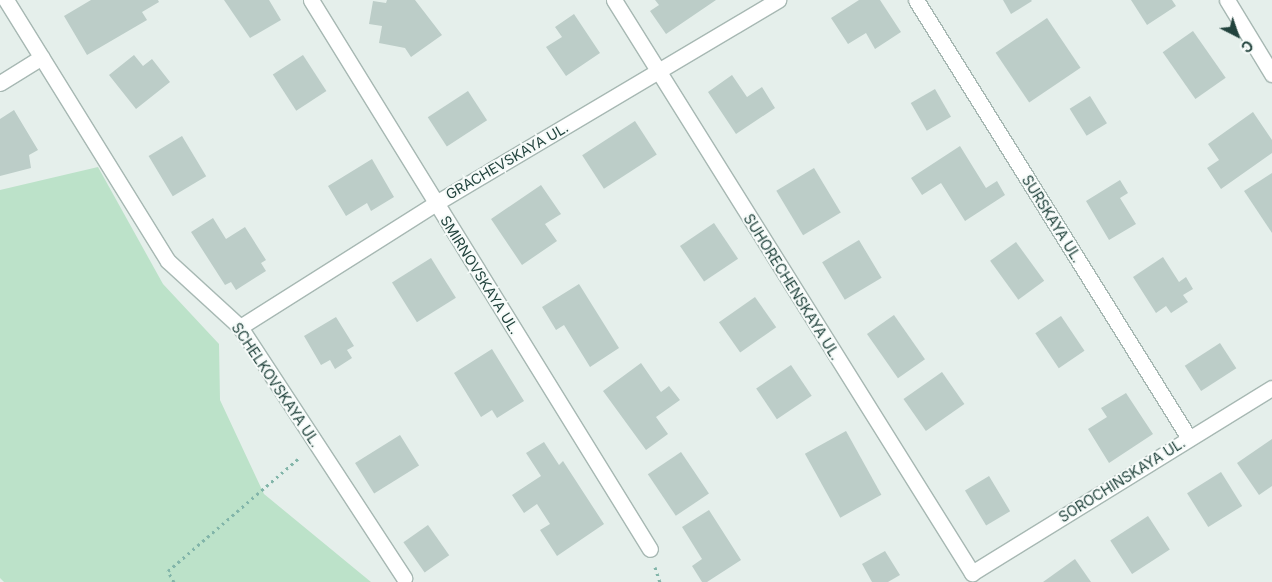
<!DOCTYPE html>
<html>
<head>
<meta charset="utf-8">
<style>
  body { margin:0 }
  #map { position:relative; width:1272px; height:582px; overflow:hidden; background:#e5efeb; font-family:Inter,sans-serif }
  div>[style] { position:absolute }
  .green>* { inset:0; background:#bce2c9 }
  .building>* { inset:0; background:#bccdc8; transform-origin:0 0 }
  .path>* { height:3px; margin-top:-1.5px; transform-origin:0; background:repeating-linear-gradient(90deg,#82b5a9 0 2.5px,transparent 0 6.5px) }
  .roads { filter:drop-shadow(1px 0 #a7b8b3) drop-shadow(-1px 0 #a7b8b3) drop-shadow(0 1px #a7b8b3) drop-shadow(0 -1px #a7b8b3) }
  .minor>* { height:15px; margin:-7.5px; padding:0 7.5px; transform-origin:7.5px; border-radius:7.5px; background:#fff }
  span { translate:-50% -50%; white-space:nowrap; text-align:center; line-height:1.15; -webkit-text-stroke:4px #f6fbf9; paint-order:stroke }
  .street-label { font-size:14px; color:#22433d }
  .north { position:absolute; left:1212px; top:10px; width:50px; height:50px; -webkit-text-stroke:4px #f6fbf9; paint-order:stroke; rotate:139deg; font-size:14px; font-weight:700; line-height:20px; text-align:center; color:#22433d }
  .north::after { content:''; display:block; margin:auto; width:18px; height:22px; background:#22433d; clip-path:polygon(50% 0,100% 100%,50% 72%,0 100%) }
</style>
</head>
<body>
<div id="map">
  <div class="green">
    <i style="clip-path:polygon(98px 167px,163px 284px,219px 344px,220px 400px,264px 494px,371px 582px,4px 582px,0 578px,0 190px)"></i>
  </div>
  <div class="building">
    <i style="clip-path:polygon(91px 0,158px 0,159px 2px,142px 12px,147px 20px,87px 55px,64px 16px)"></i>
    <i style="clip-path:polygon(224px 0,269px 0,281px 20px,250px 38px)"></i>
    <i style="clip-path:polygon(387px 0,415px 0,442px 35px,411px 57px,405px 48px,379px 43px,382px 26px,369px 24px,373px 1px,386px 3px)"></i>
    <i style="clip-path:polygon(655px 0,716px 0,666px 34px,650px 11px,659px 5px)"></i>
    <i style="clip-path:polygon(859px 0,880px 0,901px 32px,875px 49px,866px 33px,848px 44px,831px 18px)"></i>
    <i style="clip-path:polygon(1003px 0,1031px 0,1032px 1px,1011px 14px)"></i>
    <i style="clip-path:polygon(1131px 0,1172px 0,1176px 6px,1147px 25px)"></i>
    <i style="clip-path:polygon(574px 14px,600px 53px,566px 76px,546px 47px,562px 37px,555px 27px)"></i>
    <i style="left:1047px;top:18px;width:60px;height:62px;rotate:56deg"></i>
    <i style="left:1193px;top:31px;width:57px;height:37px;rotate:55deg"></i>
    <i style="clip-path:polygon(134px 55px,143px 66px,152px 59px,170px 82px,136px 109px,109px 75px)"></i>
    <i style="left:303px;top:55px;width:43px;height:36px;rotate:57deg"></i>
    <i style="clip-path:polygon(732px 75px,747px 97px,762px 87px,775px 108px,736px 134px,708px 92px)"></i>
    <i style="left:935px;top:89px;width:32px;height:28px;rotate:60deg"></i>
    <i style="left:468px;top:91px;width:35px;height:48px;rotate:57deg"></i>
    <i style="left:1090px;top:96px;width:32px;height:24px;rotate:58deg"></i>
    <i style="clip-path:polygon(14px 110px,38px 150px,29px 155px,31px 168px,0 176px,0 119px)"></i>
    <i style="clip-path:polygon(1253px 112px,1272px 140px,1272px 153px,1221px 189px,1207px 168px,1219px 160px,1208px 144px)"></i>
    <i style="left:635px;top:121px;width:40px;height:63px;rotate:57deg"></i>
    <i style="left:182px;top:136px;width:47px;height:39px;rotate:59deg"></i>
    <i style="clip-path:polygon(960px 146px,986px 188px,997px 181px,1005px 195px,965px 221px,941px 183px,922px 195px,911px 178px)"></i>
    <i style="clip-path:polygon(372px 159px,394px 197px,371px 211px,367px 203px,346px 216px,328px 186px)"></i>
    <i style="left:814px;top:168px;width:52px;height:44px;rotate:59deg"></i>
    <i style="clip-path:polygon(1272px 173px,1272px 233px,1244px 191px)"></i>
    <i style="clip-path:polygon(1120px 180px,1128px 193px,1120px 198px,1136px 224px,1109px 240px,1086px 201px)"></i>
    <i style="clip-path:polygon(541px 185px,561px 214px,545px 224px,557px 241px,522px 265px,491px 219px)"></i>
    <i style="clip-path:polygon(213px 218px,226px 239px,245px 227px,266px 260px,261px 263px,266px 271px,236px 290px,231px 282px,225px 285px,191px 232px)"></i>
    <i style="left:714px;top:223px;width:43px;height:41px;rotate:56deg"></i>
    <i style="left:859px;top:240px;width:44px;height:43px;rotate:59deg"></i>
    <i style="left:1016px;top:242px;width:48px;height:32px;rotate:54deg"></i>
    <i style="clip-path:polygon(1163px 257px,1179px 282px,1186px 277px,1193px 289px,1183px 295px,1188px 302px,1171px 313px,1166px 306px,1156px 313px,1133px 277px)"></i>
    <i style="left:431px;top:258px;width:47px;height:46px;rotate:58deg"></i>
    <i style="clip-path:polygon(579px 284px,619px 348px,590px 367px,564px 325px,556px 330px,542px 307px)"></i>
    <i style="left:755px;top:297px;width:37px;height:44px;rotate:55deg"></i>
    <i style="left:894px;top:315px;width:54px;height:33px;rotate:55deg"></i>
    <i style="left:1061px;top:316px;width:42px;height:31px;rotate:56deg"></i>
    <i style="clip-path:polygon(336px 317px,354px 346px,347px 350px,352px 358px,335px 369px,330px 360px,321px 365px,304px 336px)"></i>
    <i style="left:1220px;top:343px;width:30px;height:42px;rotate:57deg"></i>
    <i style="clip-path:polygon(492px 349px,524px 401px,497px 418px,492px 410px,481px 417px,454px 373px)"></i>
    <i style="clip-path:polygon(641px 363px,661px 392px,669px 386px,680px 400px,656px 417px,668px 434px,646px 450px,603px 391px)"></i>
    <i style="left:791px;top:365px;width:37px;height:42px;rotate:56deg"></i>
    <i style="left:942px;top:372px;width:39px;height:47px;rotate:55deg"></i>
    <i style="clip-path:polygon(1126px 393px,1153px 434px,1109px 463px,1088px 429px,1107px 417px,1101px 408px)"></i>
    <i style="left:846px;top:431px;width:73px;height:47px;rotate:61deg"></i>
    <i style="left:400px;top:435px;width:36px;height:53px;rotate:58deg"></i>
    <i style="clip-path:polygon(1272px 439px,1272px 486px,1259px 495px,1237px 463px)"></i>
    <i style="clip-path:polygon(544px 442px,559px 465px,563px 461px,604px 524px,557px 556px,540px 530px,550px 524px,537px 504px,524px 513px,512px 495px,541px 476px,526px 453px)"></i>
    <i style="left:681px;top:452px;width:50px;height:40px;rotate:56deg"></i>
    <i style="left:1221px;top:472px;width:40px;height:40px;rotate:58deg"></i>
    <i style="left:989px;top:476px;width:41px;height:28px;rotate:59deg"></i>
    <i style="clip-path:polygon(709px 510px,741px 560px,707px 582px,702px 582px,692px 566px,702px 559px,682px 527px)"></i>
    <i style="left:1148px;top:516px;width:40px;height:45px;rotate:57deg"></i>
    <i style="left:428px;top:525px;width:37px;height:30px;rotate:55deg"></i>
    <i style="clip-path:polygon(885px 551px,900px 575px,888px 582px,872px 582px,862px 564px)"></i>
    <i style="clip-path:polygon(1075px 559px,1091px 582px,1043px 582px)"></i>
  </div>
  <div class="path">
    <i style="left:655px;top:567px;width:16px;rotate:72deg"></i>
    <i style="left:174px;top:582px;width:13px;rotate:-119deg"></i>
    <i style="left:168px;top:571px;width:174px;rotate:-40.8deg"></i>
  </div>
  <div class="roads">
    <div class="minor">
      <i style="left:6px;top:0;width:307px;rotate:58.2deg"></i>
      <i style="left:168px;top:261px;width:98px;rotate:42.5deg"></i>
      <i style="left:240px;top:327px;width:300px;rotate:56.8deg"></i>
      <i style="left:311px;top:0;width:645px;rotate:58.31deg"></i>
      <i style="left:614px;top:0;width:676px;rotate:58deg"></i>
      <i style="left:972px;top:573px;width:352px;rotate:-31.7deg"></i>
      <i style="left:916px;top:0;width:516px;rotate:58.07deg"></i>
      <i style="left:1227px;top:0;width:87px;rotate:58.7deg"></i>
      <i style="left:0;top:83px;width:49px;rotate:-31.8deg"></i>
      <i style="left:240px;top:327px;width:232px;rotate:-32.3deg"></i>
      <i style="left:436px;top:203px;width:398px;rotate:-30.7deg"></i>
    </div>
  </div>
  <div class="street-label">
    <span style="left:507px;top:161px;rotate:-30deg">GRACHEVSKAYA UL.</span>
    <span style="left:1052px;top:219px;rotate:58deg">SURSKAYA UL.</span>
    <span style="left:480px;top:275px;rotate:58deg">SMIRNOVSKAYA UL.</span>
    <span style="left:792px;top:287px;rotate:58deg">SUHORECHENSKAYA UL.</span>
    <span style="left:276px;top:385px;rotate:56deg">SCHELKOVSKAYA UL.</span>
    <span style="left:1122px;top:480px;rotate:-32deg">SOROCHINSKAYA UL.</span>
  </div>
  <div class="north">С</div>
</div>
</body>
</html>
